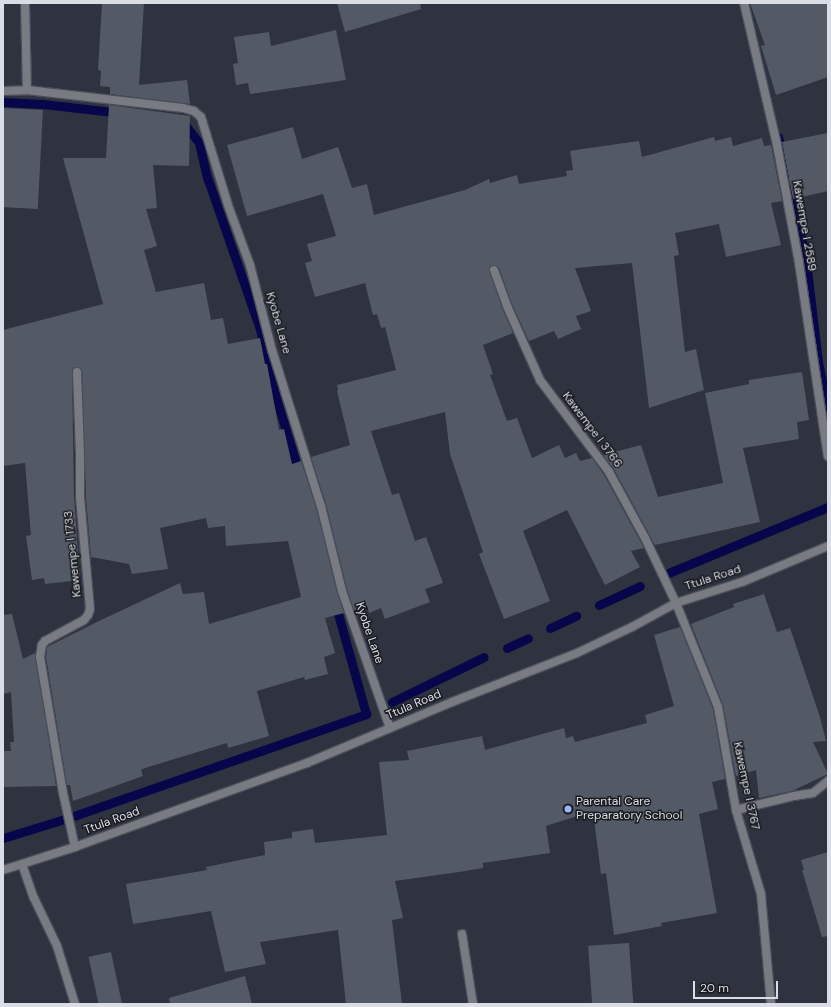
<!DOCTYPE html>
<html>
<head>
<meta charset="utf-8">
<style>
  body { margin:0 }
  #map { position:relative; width:831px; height:1007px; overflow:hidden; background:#2e333f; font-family:"DM Sans",sans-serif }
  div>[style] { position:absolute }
  .stream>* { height:9px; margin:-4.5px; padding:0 4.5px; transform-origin:4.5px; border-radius:4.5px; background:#07064b }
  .building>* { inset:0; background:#545966; transform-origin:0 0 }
  .roads { filter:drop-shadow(1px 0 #4a4e5a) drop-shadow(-1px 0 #4a4e5a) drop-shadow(0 1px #4a4e5a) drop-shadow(0 -1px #4a4e5a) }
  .service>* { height:8px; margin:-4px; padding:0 4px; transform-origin:4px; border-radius:4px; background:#797b82 }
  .minor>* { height:8px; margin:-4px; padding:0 4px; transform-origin:4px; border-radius:4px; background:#797b82 }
  .dots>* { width:11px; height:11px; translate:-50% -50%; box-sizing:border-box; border:2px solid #191b20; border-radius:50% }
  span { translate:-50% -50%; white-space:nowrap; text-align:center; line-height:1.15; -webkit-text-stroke:3px #191b20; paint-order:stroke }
  .street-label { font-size:12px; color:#dadde5 }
  .poi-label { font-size:12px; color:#dadde5 }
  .left { translate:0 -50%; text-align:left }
  .frame { position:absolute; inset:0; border:4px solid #dadde5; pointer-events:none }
  .scale { position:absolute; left:693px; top:981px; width:85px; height:18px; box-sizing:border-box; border:2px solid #dadde5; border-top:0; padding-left:5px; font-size:12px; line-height:14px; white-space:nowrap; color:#dadde5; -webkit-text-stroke:3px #191b20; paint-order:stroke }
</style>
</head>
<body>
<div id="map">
  <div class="stream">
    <i style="left:3px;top:102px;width:40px;rotate:2.9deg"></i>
    <i style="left:43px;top:104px;width:79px;rotate:6.6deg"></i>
    <i style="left:182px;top:121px;width:28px;rotate:52deg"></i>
    <i style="left:199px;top:143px;width:35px;rotate:77deg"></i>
    <i style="left:207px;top:177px;width:161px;rotate:70.8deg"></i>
    <i style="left:260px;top:329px;width:64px;rotate:77.3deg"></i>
    <i style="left:274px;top:391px;width:86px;rotate:73deg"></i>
    <i style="left:778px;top:137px;width:38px;rotate:73deg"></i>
    <i style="left:792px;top:187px;width:75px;rotate:79.3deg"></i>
    <i style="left:806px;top:261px;width:102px;rotate:83.2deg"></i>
    <i style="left:818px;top:362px;width:48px;rotate:78deg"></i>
    <i style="left:666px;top:574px;width:175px;rotate:-22.5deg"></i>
    <i style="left:599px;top:605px;width:45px;rotate:-24.9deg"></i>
    <i style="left:550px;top:628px;width:29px;rotate:-25deg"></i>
    <i style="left:507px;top:648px;width:23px;rotate:-25deg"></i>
    <i style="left:392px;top:702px;width:102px;rotate:-26.1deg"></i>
    <i style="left:3px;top:838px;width:68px;rotate:-17.1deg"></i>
    <i style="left:68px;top:818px;width:316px;rotate:-19.2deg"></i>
    <i style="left:366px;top:714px;width:115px;rotate:-105.6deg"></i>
  </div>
  <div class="building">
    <i style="clip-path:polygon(102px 3px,144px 3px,139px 85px,187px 80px,190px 104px,110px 94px,110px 87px,100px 86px,101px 71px,98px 70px)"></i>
    <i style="clip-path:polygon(337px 3px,420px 3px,421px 9px,345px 32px)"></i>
    <i style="clip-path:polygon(750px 3px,828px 3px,828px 77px,776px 95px,761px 46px,765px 45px)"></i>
    <i style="clip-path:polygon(336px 30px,346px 80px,250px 94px,248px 83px,236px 85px,233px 64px,238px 63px,234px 37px,269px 32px,271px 46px)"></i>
    <i style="clip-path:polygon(109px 105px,190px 116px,189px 166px,153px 165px,157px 208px,146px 209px,157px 246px,144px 250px,156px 292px,204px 283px,211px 320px,223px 318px,228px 344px,260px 338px,265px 364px,267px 364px,279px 430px,284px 429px,292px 464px,301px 461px,316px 507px,337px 592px,344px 613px,325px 618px,335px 653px,324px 657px,328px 674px,305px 680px,304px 677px,257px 691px,269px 736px,228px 748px,227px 743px,145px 768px,141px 770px,143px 776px,73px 801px,70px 785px,67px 785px,46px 657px,47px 647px,99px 621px,180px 583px,183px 594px,204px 592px,209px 624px,301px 597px,288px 541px,226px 546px,225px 526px,208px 528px,206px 518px,160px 528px,168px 569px,132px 574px,129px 564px,91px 557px,86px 497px,82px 372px,77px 367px,74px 368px,72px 372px,74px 497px,80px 580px,45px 584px,44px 578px,32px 580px,26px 536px,31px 535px,25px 463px,3px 466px,3px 330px,103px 304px,63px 158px,106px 158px)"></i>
    <i style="left:3px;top:108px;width:40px;height:99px;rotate:3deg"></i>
    <i style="clip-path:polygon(293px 127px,302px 159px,338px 147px,352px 188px,367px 184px,374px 215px,465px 190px,489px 179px,490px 183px,517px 175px,519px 184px,567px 176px,566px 171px,573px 170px,570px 151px,582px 149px,639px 141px,642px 157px,714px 137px,715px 141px,731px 137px,733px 146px,762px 138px,764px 146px,771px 145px,782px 201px,771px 203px,781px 245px,726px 257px,719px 224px,675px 233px,679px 255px,674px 256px,685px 352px,696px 349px,704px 390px,649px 408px,632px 263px,575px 268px,591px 311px,576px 316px,581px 329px,558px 339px,554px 331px,529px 341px,512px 304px,499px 268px,493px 265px,489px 269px,502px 308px,513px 333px,483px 345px,493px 374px,490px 375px,507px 421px,517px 418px,532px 458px,559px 445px,565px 458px,576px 453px,580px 461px,592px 458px,604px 475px,644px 548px,631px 551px,640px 567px,605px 585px,567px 510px,523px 531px,550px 601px,504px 619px,479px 554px,483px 552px,450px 454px,445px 412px,371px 431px,392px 495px,399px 493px,415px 541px,426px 537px,443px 583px,425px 589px,430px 602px,385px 619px,381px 608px,369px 613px,367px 606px,354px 610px,347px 589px,326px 504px,311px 457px,350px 445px,337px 391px,338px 390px,337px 385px,396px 370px,385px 327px,381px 328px,377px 314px,373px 315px,365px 283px,315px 297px,305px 263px,312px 261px,307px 244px,336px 236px,323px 194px,247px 216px,227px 145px)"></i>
    <i style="clip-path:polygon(828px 133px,828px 191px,793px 199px,782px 142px)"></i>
    <i style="clip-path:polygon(802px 372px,809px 420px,797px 422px,799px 439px,743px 448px,760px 522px,655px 545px,614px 469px,603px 455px,641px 445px,658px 497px,723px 483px,705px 393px,749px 384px,749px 380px)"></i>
    <i style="clip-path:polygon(764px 594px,777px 632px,790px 628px,820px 717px,826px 741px,813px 742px,828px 774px,792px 791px,759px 798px,756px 770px,736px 776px,723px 705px,691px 624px,734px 607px,733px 604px)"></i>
    <i style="clip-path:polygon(12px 614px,23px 659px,35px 653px,56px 786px,3px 787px,3px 751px,11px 751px,10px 742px,14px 742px,11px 692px,3px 694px,3px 615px)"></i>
    <i style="clip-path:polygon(680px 627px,713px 709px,725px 779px,712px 782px,718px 809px,699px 814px,717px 913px,661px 923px,662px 926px,614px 935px,606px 873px,601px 874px,593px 811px,546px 826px,550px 853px,483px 863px,483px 868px,459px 872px,395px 881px,403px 918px,392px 920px,402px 1004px,346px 1004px,338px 930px,260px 942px,266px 964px,225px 972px,211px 911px,133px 924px,126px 884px,207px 870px,206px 867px,265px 855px,264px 842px,292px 838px,292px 832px,313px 829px,315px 843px,387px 835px,379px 762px,409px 760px,407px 751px,482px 736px,485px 750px,564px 728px,566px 738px,573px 736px,575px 742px,647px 723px,645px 715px,674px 706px,654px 635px)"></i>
    <i style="clip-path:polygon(828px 852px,828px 936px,822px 937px,802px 870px,804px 870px,801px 860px)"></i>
    <i style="left:629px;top:943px;width:61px;height:41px;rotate:86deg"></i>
    <i style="left:111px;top:952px;width:53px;height:23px;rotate:78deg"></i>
    <i style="clip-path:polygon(245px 976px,252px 1004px,170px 1004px,169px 998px)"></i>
  </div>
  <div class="roads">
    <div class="service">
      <i style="left:22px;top:864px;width:36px;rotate:71deg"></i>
      <i style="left:34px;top:898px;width:53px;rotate:64.4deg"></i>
      <i style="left:57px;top:946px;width:61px;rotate:72.8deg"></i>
    </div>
    <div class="minor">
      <i style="left:25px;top:3px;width:87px;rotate:88.7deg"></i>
      <i style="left:744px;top:3px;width:146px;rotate:76.9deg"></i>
      <i style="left:777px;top:145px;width:120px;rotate:79.4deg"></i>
      <i style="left:799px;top:263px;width:195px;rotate:81.5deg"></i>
      <i style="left:3px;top:91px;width:24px;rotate:-2deg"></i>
      <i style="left:27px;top:90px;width:157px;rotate:6.6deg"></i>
      <i style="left:183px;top:108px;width:11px;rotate:15deg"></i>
      <i style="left:194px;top:111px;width:9px;rotate:41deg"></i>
      <i style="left:201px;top:117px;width:92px;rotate:72.9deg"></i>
      <i style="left:228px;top:205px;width:64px;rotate:69.9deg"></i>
      <i style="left:250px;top:265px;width:88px;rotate:75.5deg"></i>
      <i style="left:272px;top:350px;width:164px;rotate:72.6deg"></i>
      <i style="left:321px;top:506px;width:88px;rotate:76.1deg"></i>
      <i style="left:342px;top:591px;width:145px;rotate:70.7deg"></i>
      <i style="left:494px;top:270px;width:38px;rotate:70deg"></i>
      <i style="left:507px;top:306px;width:81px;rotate:66deg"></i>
      <i style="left:540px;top:380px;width:115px;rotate:53.1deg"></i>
      <i style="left:609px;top:472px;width:75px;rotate:61.4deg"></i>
      <i style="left:645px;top:538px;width:72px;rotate:64.5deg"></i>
      <i style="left:676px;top:603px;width:112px;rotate:68deg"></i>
      <i style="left:718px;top:707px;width:105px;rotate:80.1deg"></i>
      <i style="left:736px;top:810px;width:88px;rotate:73.4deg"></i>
      <i style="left:761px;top:894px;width:110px;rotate:84.8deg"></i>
      <i style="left:736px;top:810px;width:60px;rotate:-13.6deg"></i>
      <i style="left:794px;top:796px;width:19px;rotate:-9deg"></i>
      <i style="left:813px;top:793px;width:19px;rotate:-39deg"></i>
      <i style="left:75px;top:847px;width:55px;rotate:-102.5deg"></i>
      <i style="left:63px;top:793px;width:138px;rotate:-99.6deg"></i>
      <i style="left:40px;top:657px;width:12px;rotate:-81deg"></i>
      <i style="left:42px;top:645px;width:5px;rotate:-53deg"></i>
      <i style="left:45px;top:641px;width:44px;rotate:-28.3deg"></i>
      <i style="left:84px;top:620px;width:6px;rotate:-51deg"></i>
      <i style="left:88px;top:615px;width:6px;rotate:-72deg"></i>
      <i style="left:90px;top:609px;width:112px;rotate:-95.1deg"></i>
      <i style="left:80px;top:497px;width:44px;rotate:-90deg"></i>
      <i style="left:80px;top:453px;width:81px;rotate:-92.1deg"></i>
      <i style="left:3px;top:870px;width:76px;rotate:-17.7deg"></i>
      <i style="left:75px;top:847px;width:247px;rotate:-19.9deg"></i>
      <i style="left:307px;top:763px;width:157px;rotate:-22.8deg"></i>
      <i style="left:452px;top:702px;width:134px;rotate:-21.4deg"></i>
      <i style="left:577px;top:653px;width:61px;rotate:-25.3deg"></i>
      <i style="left:632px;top:627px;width:50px;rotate:-28.6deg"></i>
      <i style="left:676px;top:603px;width:69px;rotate:-17.7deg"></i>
      <i style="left:742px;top:582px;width:93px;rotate:-22.7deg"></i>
      <i style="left:462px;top:934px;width:71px;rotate:81.1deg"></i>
    </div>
  </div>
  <div class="dots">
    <i style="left:568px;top:809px;background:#9cb4fd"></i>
  </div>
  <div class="street-label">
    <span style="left:804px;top:226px;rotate:80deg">Kawempe I 2589</span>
    <span style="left:278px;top:323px;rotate:74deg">Kyobe Lane</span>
    <span style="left:592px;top:430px;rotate:53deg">Kawempe I 3766</span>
    <span style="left:73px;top:554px;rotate:-96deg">Kawempe I 1733</span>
    <span style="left:713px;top:578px;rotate:-18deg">Ttula Road</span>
    <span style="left:369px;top:633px;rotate:71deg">Kyobe Lane</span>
    <span style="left:414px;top:705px;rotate:-23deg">Ttula Road</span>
    <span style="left:746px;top:786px;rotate:78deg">Kawempe I 3767</span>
    <span style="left:112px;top:821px;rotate:-20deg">Ttula Road</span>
  </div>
  <div class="poi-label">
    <span class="left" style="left:576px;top:809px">Parental Care<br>Preparatory School</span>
  </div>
  <div class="frame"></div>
  <div class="scale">20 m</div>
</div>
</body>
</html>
